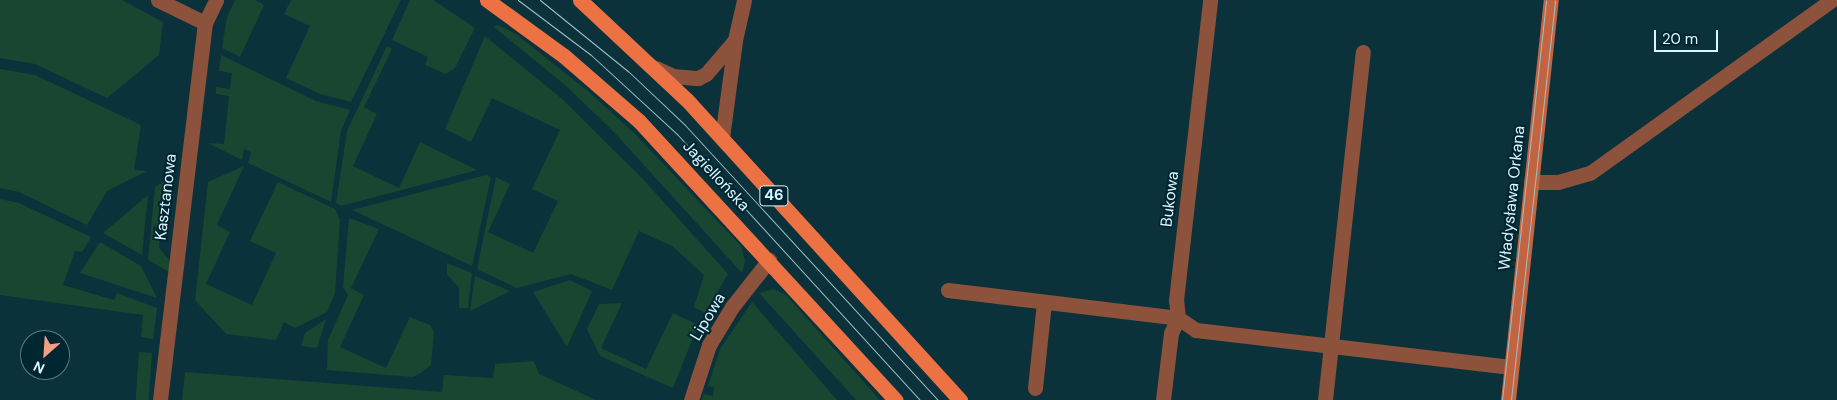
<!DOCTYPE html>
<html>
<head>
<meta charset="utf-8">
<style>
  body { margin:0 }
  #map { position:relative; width:1837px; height:400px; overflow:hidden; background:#0b313b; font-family:"DM Sans",sans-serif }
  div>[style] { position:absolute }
  .green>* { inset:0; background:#194631; transform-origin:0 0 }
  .street>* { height:15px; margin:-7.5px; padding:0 7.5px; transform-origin:7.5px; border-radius:7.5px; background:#8d523c }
  .secondary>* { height:15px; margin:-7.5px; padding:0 7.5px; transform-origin:7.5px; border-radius:7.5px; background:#c36441 }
  .primary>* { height:15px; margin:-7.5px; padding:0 7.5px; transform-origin:7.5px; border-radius:7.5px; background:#ec7243 }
  .tram>* { height:1px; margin:-0.5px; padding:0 0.5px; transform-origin:0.5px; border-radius:0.5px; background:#a2bec7 }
  span { translate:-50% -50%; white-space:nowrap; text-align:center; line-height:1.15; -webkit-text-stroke:4px #002731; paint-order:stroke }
  .shield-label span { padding:1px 4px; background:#002731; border:1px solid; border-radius:4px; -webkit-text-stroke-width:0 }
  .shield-label { font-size:15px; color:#ddf5fe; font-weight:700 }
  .street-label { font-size:16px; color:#ddf5fe }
  .north { position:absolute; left:20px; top:330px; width:50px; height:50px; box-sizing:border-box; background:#002731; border:1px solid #587983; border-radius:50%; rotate:206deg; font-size:14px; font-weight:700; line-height:20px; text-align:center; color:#ddf5fe }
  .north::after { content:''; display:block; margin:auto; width:18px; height:22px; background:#f3a082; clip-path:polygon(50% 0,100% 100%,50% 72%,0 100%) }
  .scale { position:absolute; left:1654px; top:30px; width:64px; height:22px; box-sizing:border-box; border:2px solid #ddf5fe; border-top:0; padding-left:6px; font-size:15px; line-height:18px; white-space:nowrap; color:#ddf5fe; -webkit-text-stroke:4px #002731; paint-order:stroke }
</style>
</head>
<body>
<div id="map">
  <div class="green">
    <i style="clip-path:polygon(0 0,122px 0,163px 22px,159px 55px,107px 98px,35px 64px,0 58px)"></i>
    <i style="clip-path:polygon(235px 0,255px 0,264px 5px,240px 57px,222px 48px,227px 17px)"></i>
    <i style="clip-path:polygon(291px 0,401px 0,351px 102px,320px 94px,286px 78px,310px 26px,284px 14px)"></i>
    <i style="clip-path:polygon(410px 0,433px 0,475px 28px,455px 68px,446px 74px,425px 65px,428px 57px,392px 40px)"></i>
    <i style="clip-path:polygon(498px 25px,516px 34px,589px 92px,635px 134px,741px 246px,745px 261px,742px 273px,613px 131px,565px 85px,494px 27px)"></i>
    <i style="clip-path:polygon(485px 36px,561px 98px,643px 179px,728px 274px,705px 313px,694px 307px,704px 275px,672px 246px,639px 231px,612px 290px,571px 274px,517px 288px,477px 269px,496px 177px,510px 184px,488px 232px,533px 253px,558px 201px,532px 189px,560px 130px,492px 98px,471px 142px,445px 129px)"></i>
    <i style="clip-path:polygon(387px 46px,392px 49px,364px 107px,377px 114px,353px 166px,399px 188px,420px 142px,477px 170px,341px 206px,336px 203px,347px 131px)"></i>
    <i style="clip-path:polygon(221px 55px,316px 101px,350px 110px,341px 131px,331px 202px,248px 163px,251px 152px,244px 149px,242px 160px,208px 143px,224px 144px,229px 96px,216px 94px,216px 87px,230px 89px,232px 73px,219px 71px)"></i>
    <i style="clip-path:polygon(0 69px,35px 75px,141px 125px,134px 170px,147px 171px,107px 191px,87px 225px,19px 192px,0 188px)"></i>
    <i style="clip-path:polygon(244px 166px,217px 225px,230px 232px,206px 284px,252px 305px,276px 253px,250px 241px,278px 182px,335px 209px,340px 220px,335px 293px,327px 312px,295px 328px,284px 322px,276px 340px,226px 334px,195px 300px,208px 182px)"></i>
    <i style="clip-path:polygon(486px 175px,491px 177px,472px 266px,352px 210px)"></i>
    <i style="clip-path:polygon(165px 181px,159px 248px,169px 260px,171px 273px,148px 260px,155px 187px)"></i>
    <i style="clip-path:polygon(148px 195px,142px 255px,103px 233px)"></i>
    <i style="clip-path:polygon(0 199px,19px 203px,91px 237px,82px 252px,75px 251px,63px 285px,114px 300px,117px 293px,157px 308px,153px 339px,141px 337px,143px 315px,0 295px)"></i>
    <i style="clip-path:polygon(349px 218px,379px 229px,351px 288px,364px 295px,340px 347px,386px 368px,410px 317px,430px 325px,434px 332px,431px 365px,421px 373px,413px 377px,327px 370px,328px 340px,348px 295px,343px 287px)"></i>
    <i style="clip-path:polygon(100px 242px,141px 266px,157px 298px,80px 273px)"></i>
    <i style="clip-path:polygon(447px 263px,472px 273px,468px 308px,459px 308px,459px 288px,447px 274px)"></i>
    <i style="clip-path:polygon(475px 276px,510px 291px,470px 311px)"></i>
    <i style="clip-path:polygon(570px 280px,592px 291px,567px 347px,533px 292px)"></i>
    <i style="clip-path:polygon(773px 289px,785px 294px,880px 400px,856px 400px,759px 293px)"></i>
    <i style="clip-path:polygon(752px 302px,837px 400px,702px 400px,703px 394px,713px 396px,714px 387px,708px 386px,720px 349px)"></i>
    <i style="clip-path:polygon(622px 303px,601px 348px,646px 369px,673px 313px,698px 325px,673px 388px,600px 356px,587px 329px,599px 304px)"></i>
    <i style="clip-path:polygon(326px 319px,317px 348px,301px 346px,305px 333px)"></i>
    <i style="left:139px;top:352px;width:13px;height:48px;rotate:4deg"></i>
    <i style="clip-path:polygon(534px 361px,539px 374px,596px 400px,182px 400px,185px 372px,442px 392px,444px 375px,493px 378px,495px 364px)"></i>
  </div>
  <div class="street">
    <i style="left:158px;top:0;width:52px;rotate:26.1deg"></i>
    <i style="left:656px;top:68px;width:19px;rotate:25deg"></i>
    <i style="left:673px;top:76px;width:25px;rotate:5deg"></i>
    <i style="left:698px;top:78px;width:9px;rotate:-27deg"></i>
    <i style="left:706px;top:74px;width:45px;rotate:-49.5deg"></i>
    <i style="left:722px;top:138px;width:99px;rotate:-82.4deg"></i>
    <i style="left:735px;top:40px;width:41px;rotate:-77.3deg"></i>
    <i style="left:1531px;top:182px;width:27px"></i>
    <i style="left:1558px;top:182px;width:33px;rotate:-16deg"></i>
    <i style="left:1590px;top:173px;width:297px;rotate:-35.6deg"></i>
    <i style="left:948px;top:290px;width:232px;rotate:6.9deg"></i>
    <i style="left:1178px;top:318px;width:22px;rotate:34deg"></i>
    <i style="left:1196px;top:330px;width:317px;rotate:6.7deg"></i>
    <i style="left:1035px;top:388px;width:86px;rotate:-84deg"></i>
    <i style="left:160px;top:400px;width:380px;rotate:-83.2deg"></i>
    <i style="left:205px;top:23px;width:25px;rotate:-64deg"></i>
    <i style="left:691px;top:400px;width:58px;rotate:-71.9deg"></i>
    <i style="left:709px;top:345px;width:44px;rotate:-58.8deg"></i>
    <i style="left:732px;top:307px;width:60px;rotate:-51.8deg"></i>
    <i style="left:1163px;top:400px;width:67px;rotate:-83.2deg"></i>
    <i style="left:1171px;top:333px;width:17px;rotate:-65deg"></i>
    <i style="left:1178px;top:318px;width:18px;rotate:-96deg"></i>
    <i style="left:1176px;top:300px;width:302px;rotate:-83.5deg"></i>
    <i style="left:1325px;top:400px;width:350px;rotate:-83.8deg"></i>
  </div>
  <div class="secondary">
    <i style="left:1508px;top:400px;width:402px;rotate:-83.9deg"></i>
  </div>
  <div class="primary">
    <i style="left:487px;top:0;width:95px;rotate:36deg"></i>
    <i style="left:564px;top:56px;width:99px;rotate:40.9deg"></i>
    <i style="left:639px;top:121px;width:379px;rotate:47.4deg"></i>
    <i style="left:580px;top:0;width:146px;rotate:43.1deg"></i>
    <i style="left:687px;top:100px;width:406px;rotate:47.7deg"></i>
  </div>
  <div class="tram">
    <i style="left:518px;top:0;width:91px;rotate:37deg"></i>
    <i style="left:591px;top:55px;width:117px;rotate:42.6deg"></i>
    <i style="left:677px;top:134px;width:360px;rotate:47.6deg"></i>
    <i style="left:540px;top:0;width:114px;rotate:39deg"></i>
    <i style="left:629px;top:72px;width:77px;rotate:43.4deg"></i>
    <i style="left:685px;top:125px;width:374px;rotate:47.4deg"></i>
    <i style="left:1502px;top:400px;width:402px;rotate:-83.7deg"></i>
    <i style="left:1511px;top:400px;width:402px;rotate:-83.7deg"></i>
  </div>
  <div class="shield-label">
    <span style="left:774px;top:196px">46</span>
  </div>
  <div class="street-label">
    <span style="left:716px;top:176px;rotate:47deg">Jagiellońska</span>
    <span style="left:166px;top:197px;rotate:-83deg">Kasztanowa</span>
    <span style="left:1512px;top:198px;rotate:-84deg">Władysława Orkana</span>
    <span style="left:1170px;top:199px;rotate:-83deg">Bukowa</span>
    <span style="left:708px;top:317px;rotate:-59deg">Lipowa</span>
  </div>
  <div class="north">N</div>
  <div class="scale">20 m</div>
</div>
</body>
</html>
